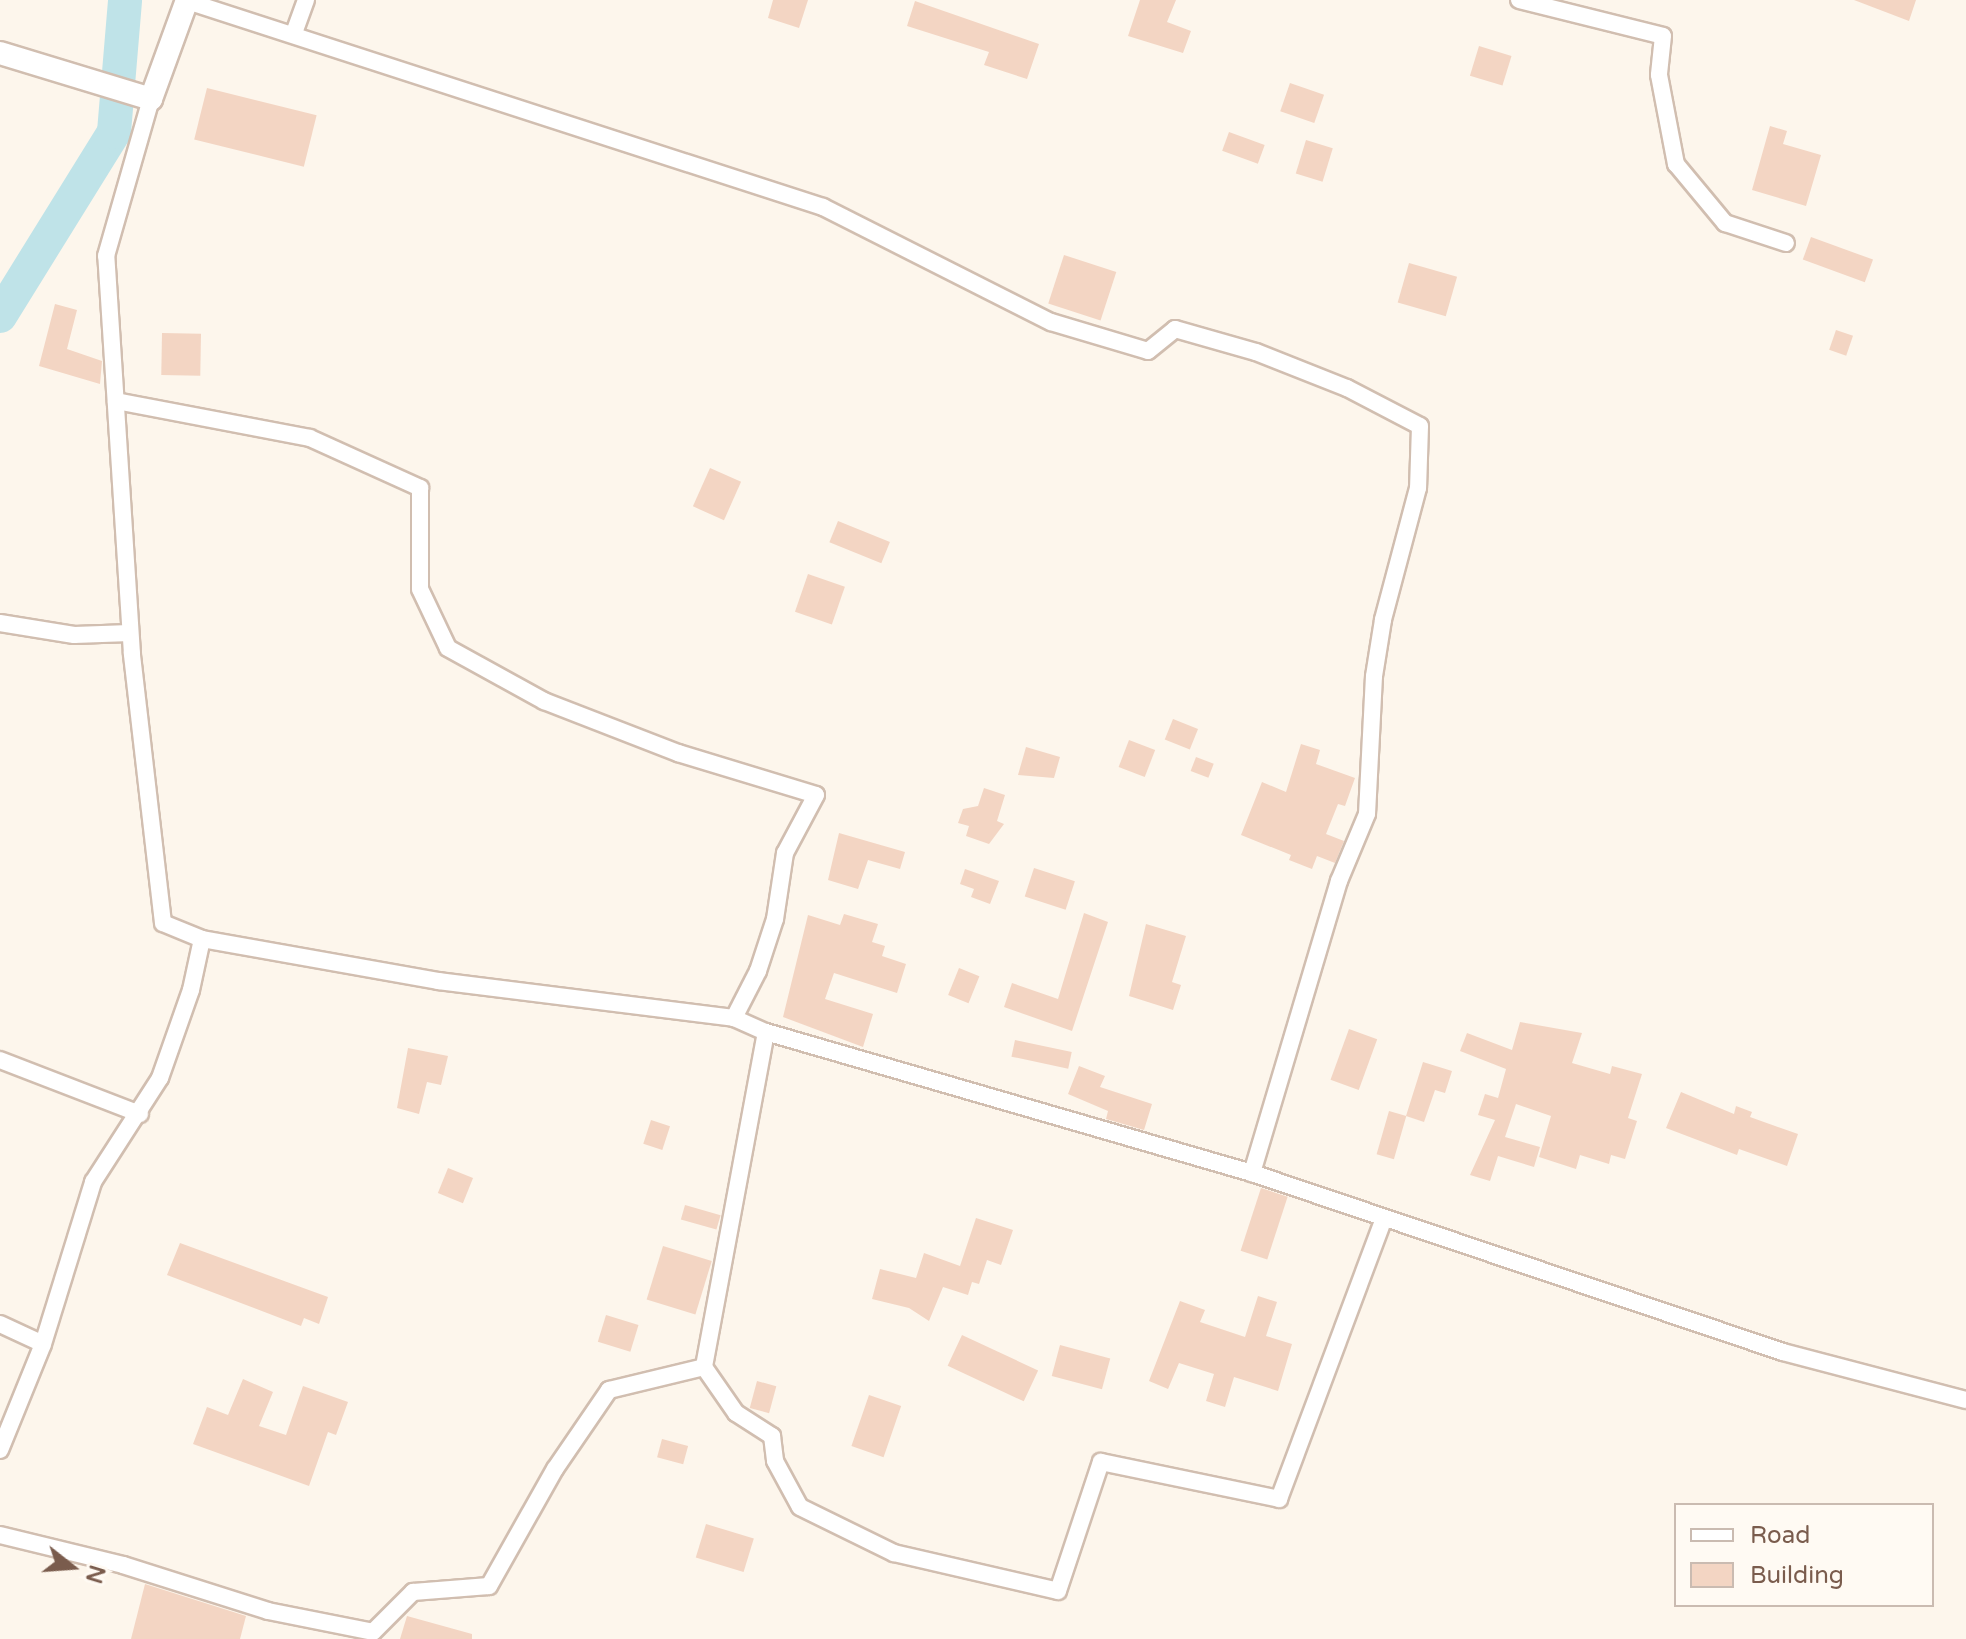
<!DOCTYPE html>
<html>
<head>
<meta charset="utf-8">
<style>
  body { margin:0 }
  #map { position:relative; width:1966px; height:1639px; overflow:hidden; background:#fdf6ec; font-family:"Varela Round",sans-serif }
  div>[style] { position:absolute }
  .river>* { height:34px; margin:-17px; padding:0 17px; transform-origin:17px; border-radius:17px; background:#bfe3e8 }
  .building>* { inset:0; background:#f3d5c3; transform-origin:0 0 }
  .roads { filter:drop-shadow(2px 0 #d1beb0) drop-shadow(-2px 0 #d1beb0) drop-shadow(0 2px #d1beb0) drop-shadow(0 -2px #d1beb0) }
  .minor>* { height:16px; margin:-8px; padding:0 8px; transform-origin:8px; border-radius:8px; background:#fff }
  .secondary>* { height:22px; margin:-11px; padding:0 11px; transform-origin:11px; border-radius:11px; background:#fff }
  span { translate:-50% -50%; white-space:nowrap; text-align:center; line-height:1.15; -webkit-text-stroke:8px #fffaf3; paint-order:stroke }
  .legend { position:absolute; left:1674px; top:1503px; width:260px; height:104px; box-sizing:border-box; background:#fffaf3; border:2px solid #cabbb1; margin:0; padding:10px 14px; list-style:none; font-size:24px; color:#7a5c4d }
  .legend li { display:flex; align-items:center; gap:16px; height:40px }
  .legend b { width:40px; border:2px solid #cabbb1 }
  .north { position:absolute; left:32px; top:1527px; width:80px; height:80px; -webkit-text-stroke:6px #fffaf3; paint-order:stroke; rotate:107deg; font-size:22px; font-weight:700; line-height:32px; text-align:center; color:#7a5c4d }
  .north::after { content:''; display:block; margin:auto; width:28px; height:36px; background:#7a5c4d; clip-path:polygon(50% 0,100% 100%,50% 72%,0 100%) }
</style>
</head>
<body>
<div id="map">
  <div class="river">
    <i style="left:0;top:316px;width:216px;rotate:-58.2deg"></i>
    <i style="left:114px;top:132px;width:132px;rotate:-85.2deg"></i>
  </div>
  <div class="building">
    <i style="clip-path:polygon(773px 0,808px 0,799px 28px,768px 18px)"></i>
    <i style="clip-path:polygon(1140px 0,1176px 0,1167px 22px,1191px 31px,1183px 53px,1128px 36px)"></i>
    <i style="clip-path:polygon(1854px 0,1916px 0,1909px 21px)"></i>
    <i style="clip-path:polygon(915px 1px,1039px 44px,1027px 79px,984px 65px,989px 52px,907px 26px)"></i>
    <i style="left:1479px;top:46px;width:34px;height:31px;rotate:17deg"></i>
    <i style="left:1290px;top:83px;width:36px;height:30px;rotate:19deg"></i>
    <i style="left:207px;top:88px;width:113px;height:53px;rotate:14deg"></i>
    <i style="clip-path:polygon(1770px 126px,1787px 131px,1783px 144px,1821px 155px,1806px 206px,1752px 190px)"></i>
    <i style="left:1229px;top:132px;width:38px;height:20px;rotate:20deg"></i>
    <i style="left:1306px;top:140px;width:28px;height:35px;rotate:17deg"></i>
    <i style="left:1811px;top:237px;width:66px;height:24px;rotate:20deg"></i>
    <i style="left:1064px;top:255px;width:55px;height:51px;rotate:18deg"></i>
    <i style="left:1409px;top:263px;width:50px;height:41px;rotate:16deg"></i>
    <i style="clip-path:polygon(55px 304px,77px 310px,67px 349px,102px 361px,100px 384px,39px 366px)"></i>
    <i style="left:1836px;top:330px;width:18px;height:21px;rotate:19deg"></i>
    <i style="left:162px;top:333px;width:39px;height:42px;rotate:1deg"></i>
    <i style="left:710px;top:468px;width:34px;height:42px;rotate:24deg"></i>
    <i style="left:838px;top:521px;width:56px;height:23px;rotate:22deg"></i>
    <i style="left:808px;top:574px;width:39px;height:40px;rotate:19deg"></i>
    <i style="left:1173px;top:719px;width:27px;height:22px;rotate:22deg"></i>
    <i style="left:1129px;top:740px;width:28px;height:29px;rotate:21deg"></i>
    <i style="clip-path:polygon(1301px 744px,1320px 750px,1316px 764px,1355px 778px,1345px 806px,1338px 804px,1326px 834px,1344px 841px,1335px 863px,1317px 856px,1312px 869px,1289px 860px,1291px 855px,1241px 835px,1262px 782px,1286px 792px)"></i>
    <i style="clip-path:polygon(1026px 747px,1060px 757px,1054px 778px,1018px 775px)"></i>
    <i style="left:1196px;top:757px;width:19px;height:15px;rotate:21deg"></i>
    <i style="clip-path:polygon(984px 788px,1005px 795px,997px 821px,1004px 824px,989px 844px,966px 836px,969px 826px,958px 823px,963px 809px,978px 806px)"></i>
    <i style="clip-path:polygon(839px 833px,905px 852px,900px 869px,868px 860px,858px 889px,828px 880px)"></i>
    <i style="left:1034px;top:868px;width:43px;height:30px;rotate:18deg"></i>
    <i style="clip-path:polygon(965px 869px,999px 881px,990px 904px,971px 897px,974px 889px,960px 884px)"></i>
    <i style="clip-path:polygon(1084px 913px,1108px 922px,1072px 1031px,1004px 1007px,1012px 983px,1058px 999px)"></i>
    <i style="clip-path:polygon(844px 914px,878px 924px,872px 942px,885px 946px,882px 956px,906px 964px,897px 993px,834px 973px,825px 999px,873px 1014px,863px 1047px,783px 1017px,808px 915px,840px 925px)"></i>
    <i style="clip-path:polygon(1146px 924px,1186px 936px,1172px 982px,1181px 985px,1173px 1010px,1129px 996px)"></i>
    <i style="left:959px;top:968px;width:22px;height:29px;rotate:22deg"></i>
    <i style="clip-path:polygon(1520px 1022px,1582px 1033px,1572px 1063px,1610px 1074px,1612px 1066px,1642px 1074px,1628px 1118px,1637px 1121px,1625px 1159px,1611px 1155px,1609px 1164px,1580px 1155px,1576px 1169px,1539px 1157px,1551px 1116px,1516px 1104px,1505px 1137px,1540px 1147px,1534px 1167px,1498px 1156px,1490px 1181px,1470px 1175px,1495px 1120px,1478px 1115px,1485px 1094px,1498px 1098px,1506px 1069px,1460px 1051px,1467px 1033px,1512px 1050px)"></i>
    <i style="left:1349px;top:1029px;width:30px;height:54px;rotate:20deg"></i>
    <i style="left:1015px;top:1040px;width:58px;height:17px;rotate:12deg"></i>
    <i style="clip-path:polygon(408px 1048px,448px 1056px,441px 1085px,427px 1082px,419px 1114px,397px 1108px)"></i>
    <i style="clip-path:polygon(1423px 1062px,1452px 1071px,1445px 1093px,1435px 1090px,1424px 1122px,1406px 1116px)"></i>
    <i style="clip-path:polygon(1079px 1066px,1105px 1076px,1100px 1087px,1152px 1104px,1144px 1130px,1106px 1119px,1108px 1111px,1068px 1094px)"></i>
    <i style="clip-path:polygon(1681px 1092px,1734px 1114px,1736px 1106px,1752px 1112px,1750px 1117px,1798px 1134px,1787px 1166px,1739px 1149px,1737px 1155px,1666px 1128px)"></i>
    <i style="left:1389px;top:1111px;width:18px;height:45px;rotate:16deg"></i>
    <i style="left:651px;top:1120px;width:20px;height:25px;rotate:18deg"></i>
    <i style="left:448px;top:1168px;width:27px;height:27px;rotate:22deg"></i>
    <i style="left:1261px;top:1188px;width:28px;height:66px;rotate:18deg"></i>
    <i style="left:685px;top:1205px;width:37px;height:15px;rotate:16deg"></i>
    <i style="clip-path:polygon(976px 1218px,1013px 1230px,1001px 1265px,987px 1260px,979px 1284px,972px 1282px,968px 1295px,943px 1287px,929px 1321px,909px 1308px,872px 1299px,880px 1269px,916px 1278px,924px 1253px,960px 1266px)"></i>
    <i style="clip-path:polygon(180px 1243px,328px 1297px,319px 1324px,304px 1318px,301px 1326px,167px 1275px)"></i>
    <i style="left:663px;top:1246px;width:51px;height:56px;rotate:17deg"></i>
    <i style="clip-path:polygon(1258px 1296px,1277px 1302px,1266px 1336px,1292px 1344px,1278px 1391px,1234px 1377px,1225px 1407px,1206px 1401px,1214px 1374px,1179px 1363px,1168px 1389px,1149px 1381px,1180px 1301px,1205px 1310px,1200px 1322px,1245px 1337px)"></i>
    <i style="left:606px;top:1315px;width:34px;height:28px;rotate:17deg"></i>
    <i style="left:962px;top:1335px;width:84px;height:34px;rotate:25deg"></i>
    <i style="left:1060px;top:1345px;width:52px;height:32px;rotate:15deg"></i>
    <i style="clip-path:polygon(243px 1379px,273px 1392px,259px 1426px,286px 1435px,303px 1386px,348px 1402px,336px 1435px,328px 1432px,309px 1486px,193px 1444px,207px 1407px,228px 1415px)"></i>
    <i style="left:757px;top:1381px;width:20px;height:28px;rotate:15deg"></i>
    <i style="left:869px;top:1395px;width:34px;height:54px;rotate:19deg"></i>
    <i style="left:662px;top:1439px;width:27px;height:19px;rotate:15deg"></i>
    <i style="left:706px;top:1524px;width:50px;height:35px;rotate:17deg"></i>
    <i style="clip-path:polygon(145px 1584px,246px 1616px,240px 1639px,131px 1639px)"></i>
    <i style="clip-path:polygon(407px 1616px,472px 1634px,472px 1639px,400px 1639px)"></i>
  </div>
  <div class="roads">
    <div class="minor">
      <i style="left:1519px;top:0;width:148px;rotate:14deg"></i>
      <i style="left:1663px;top:36px;width:39px;rotate:96deg"></i>
      <i style="left:1659px;top:75px;width:91px;rotate:79.2deg"></i>
      <i style="left:1676px;top:164px;width:77px;rotate:50.3deg"></i>
      <i style="left:1725px;top:223px;width:64px;rotate:18.2deg"></i>
      <i style="left:187px;top:1px;width:669px;rotate:17.95deg"></i>
      <i style="left:823px;top:207px;width:255px;rotate:26.8deg"></i>
      <i style="left:1051px;top:322px;width:101px;rotate:16.6deg"></i>
      <i style="left:1148px;top:351px;width:35px;rotate:-39deg"></i>
      <i style="left:1175px;top:329px;width:84px;rotate:15.9deg"></i>
      <i style="left:1256px;top:352px;width:98px;rotate:21.6deg"></i>
      <i style="left:1347px;top:388px;width:82px;rotate:27.5deg"></i>
      <i style="left:1420px;top:426px;width:62px;rotate:91.8deg"></i>
      <i style="left:1418px;top:488px;width:137px;rotate:104.9deg"></i>
      <i style="left:1383px;top:620px;width:57px;rotate:99.1deg"></i>
      <i style="left:1374px;top:676px;width:138px;rotate:92.9deg"></i>
      <i style="left:1367px;top:814px;width:73px;rotate:112.7deg"></i>
      <i style="left:1339px;top:881px;width:305px;rotate:106.6deg"></i>
      <i style="left:294px;top:33px;width:35px;rotate:-70deg"></i>
      <i style="left:116px;top:401px;width:197px;rotate:10.8deg"></i>
      <i style="left:310px;top:438px;width:121px;rotate:24.4deg"></i>
      <i style="left:420px;top:488px;width:101px;rotate:90deg"></i>
      <i style="left:420px;top:589px;width:65px;rotate:64.6deg"></i>
      <i style="left:448px;top:648px;width:110px;rotate:28.9deg"></i>
      <i style="left:544px;top:701px;width:144px;rotate:21.2deg"></i>
      <i style="left:678px;top:753px;width:144px;rotate:16.9deg"></i>
      <i style="left:816px;top:795px;width:66px;rotate:118.1deg"></i>
      <i style="left:785px;top:853px;width:67px;rotate:98.6deg"></i>
      <i style="left:775px;top:919px;width:55px;rotate:108.1deg"></i>
      <i style="left:758px;top:971px;width:53px;rotate:117.1deg"></i>
      <i style="left:0;top:623px;width:75px;rotate:9.2deg"></i>
      <i style="left:74px;top:635px;width:56px;rotate:-2deg"></i>
      <i style="left:202px;top:939px;width:240px;rotate:10.1deg"></i>
      <i style="left:438px;top:981px;width:298px;rotate:7.1deg"></i>
      <i style="left:734px;top:1018px;width:35px;rotate:24deg"></i>
      <i style="left:766px;top:1032px;width:506px;rotate:16.18deg"></i>
      <i style="left:1252px;top:1173px;width:560px;rotate:18.63deg"></i>
      <i style="left:1783px;top:1352px;width:189px;rotate:14.7deg"></i>
      <i style="left:766px;top:1032px;width:341px;rotate:100.5deg"></i>
      <i style="left:704px;top:1367px;width:56px;rotate:55.2deg"></i>
      <i style="left:736px;top:1413px;width:43px;rotate:32.6deg"></i>
      <i style="left:772px;top:1436px;width:25px;rotate:83deg"></i>
      <i style="left:775px;top:1461px;width:52px;rotate:61.5deg"></i>
      <i style="left:800px;top:1507px;width:105px;rotate:26.1deg"></i>
      <i style="left:894px;top:1553px;width:168px;rotate:13deg"></i>
      <i style="left:1058px;top:1591px;width:136px;rotate:-71.6deg"></i>
      <i style="left:1101px;top:1462px;width:182px;rotate:11.7deg"></i>
      <i style="left:1279px;top:1499px;width:300px;rotate:-69.5deg"></i>
      <i style="left:0;top:1060px;width:150px;rotate:21.1deg"></i>
      <i style="left:0;top:1324px;width:47px;rotate:24.9deg"></i>
      <i style="left:0;top:1450px;width:114px;rotate:-67.9deg"></i>
      <i style="left:43px;top:1344px;width:170px;rotate:-72.8deg"></i>
      <i style="left:93px;top:1182px;width:124px;rotate:-57.2deg"></i>
      <i style="left:160px;top:1078px;width:93px;rotate:-70.6deg"></i>
      <i style="left:191px;top:990px;width:52px;rotate:-77.8deg"></i>
      <i style="left:202px;top:939px;width:42px;rotate:-157.7deg"></i>
      <i style="left:163px;top:923px;width:271px;rotate:-96.6deg"></i>
      <i style="left:132px;top:654px;width:399px;rotate:-93.7deg"></i>
      <i style="left:106px;top:256px;width:163px;rotate:-74deg"></i>
      <i style="left:0;top:1535px;width:127px;rotate:13.7deg"></i>
      <i style="left:123px;top:1565px;width:152px;rotate:17.6deg"></i>
      <i style="left:268px;top:1611px;width:107px;rotate:11.3deg"></i>
      <i style="left:373px;top:1632px;width:57px;rotate:-45deg"></i>
      <i style="left:413px;top:1592px;width:76px;rotate:-4.5deg"></i>
      <i style="left:489px;top:1586px;width:134px;rotate:-60.6deg"></i>
      <i style="left:555px;top:1469px;width:96px;rotate:-55.6deg"></i>
      <i style="left:609px;top:1390px;width:98px;rotate:-13.6deg"></i>
    </div>
    <div class="secondary">
      <i style="left:0;top:53px;width:158px;rotate:16.9deg"></i>
      <i style="left:151px;top:99px;width:105px;rotate:-70deg"></i>
    </div>
  </div>
  <ul class="legend">
  <li><b style="height:10px;background:#fff"></b>Road</li>
  <li><b style="height:22px;background:#f3d5c3"></b>Building</li>
  </ul>
  <div class="north">N</div>
</div>
</body>
</html>
